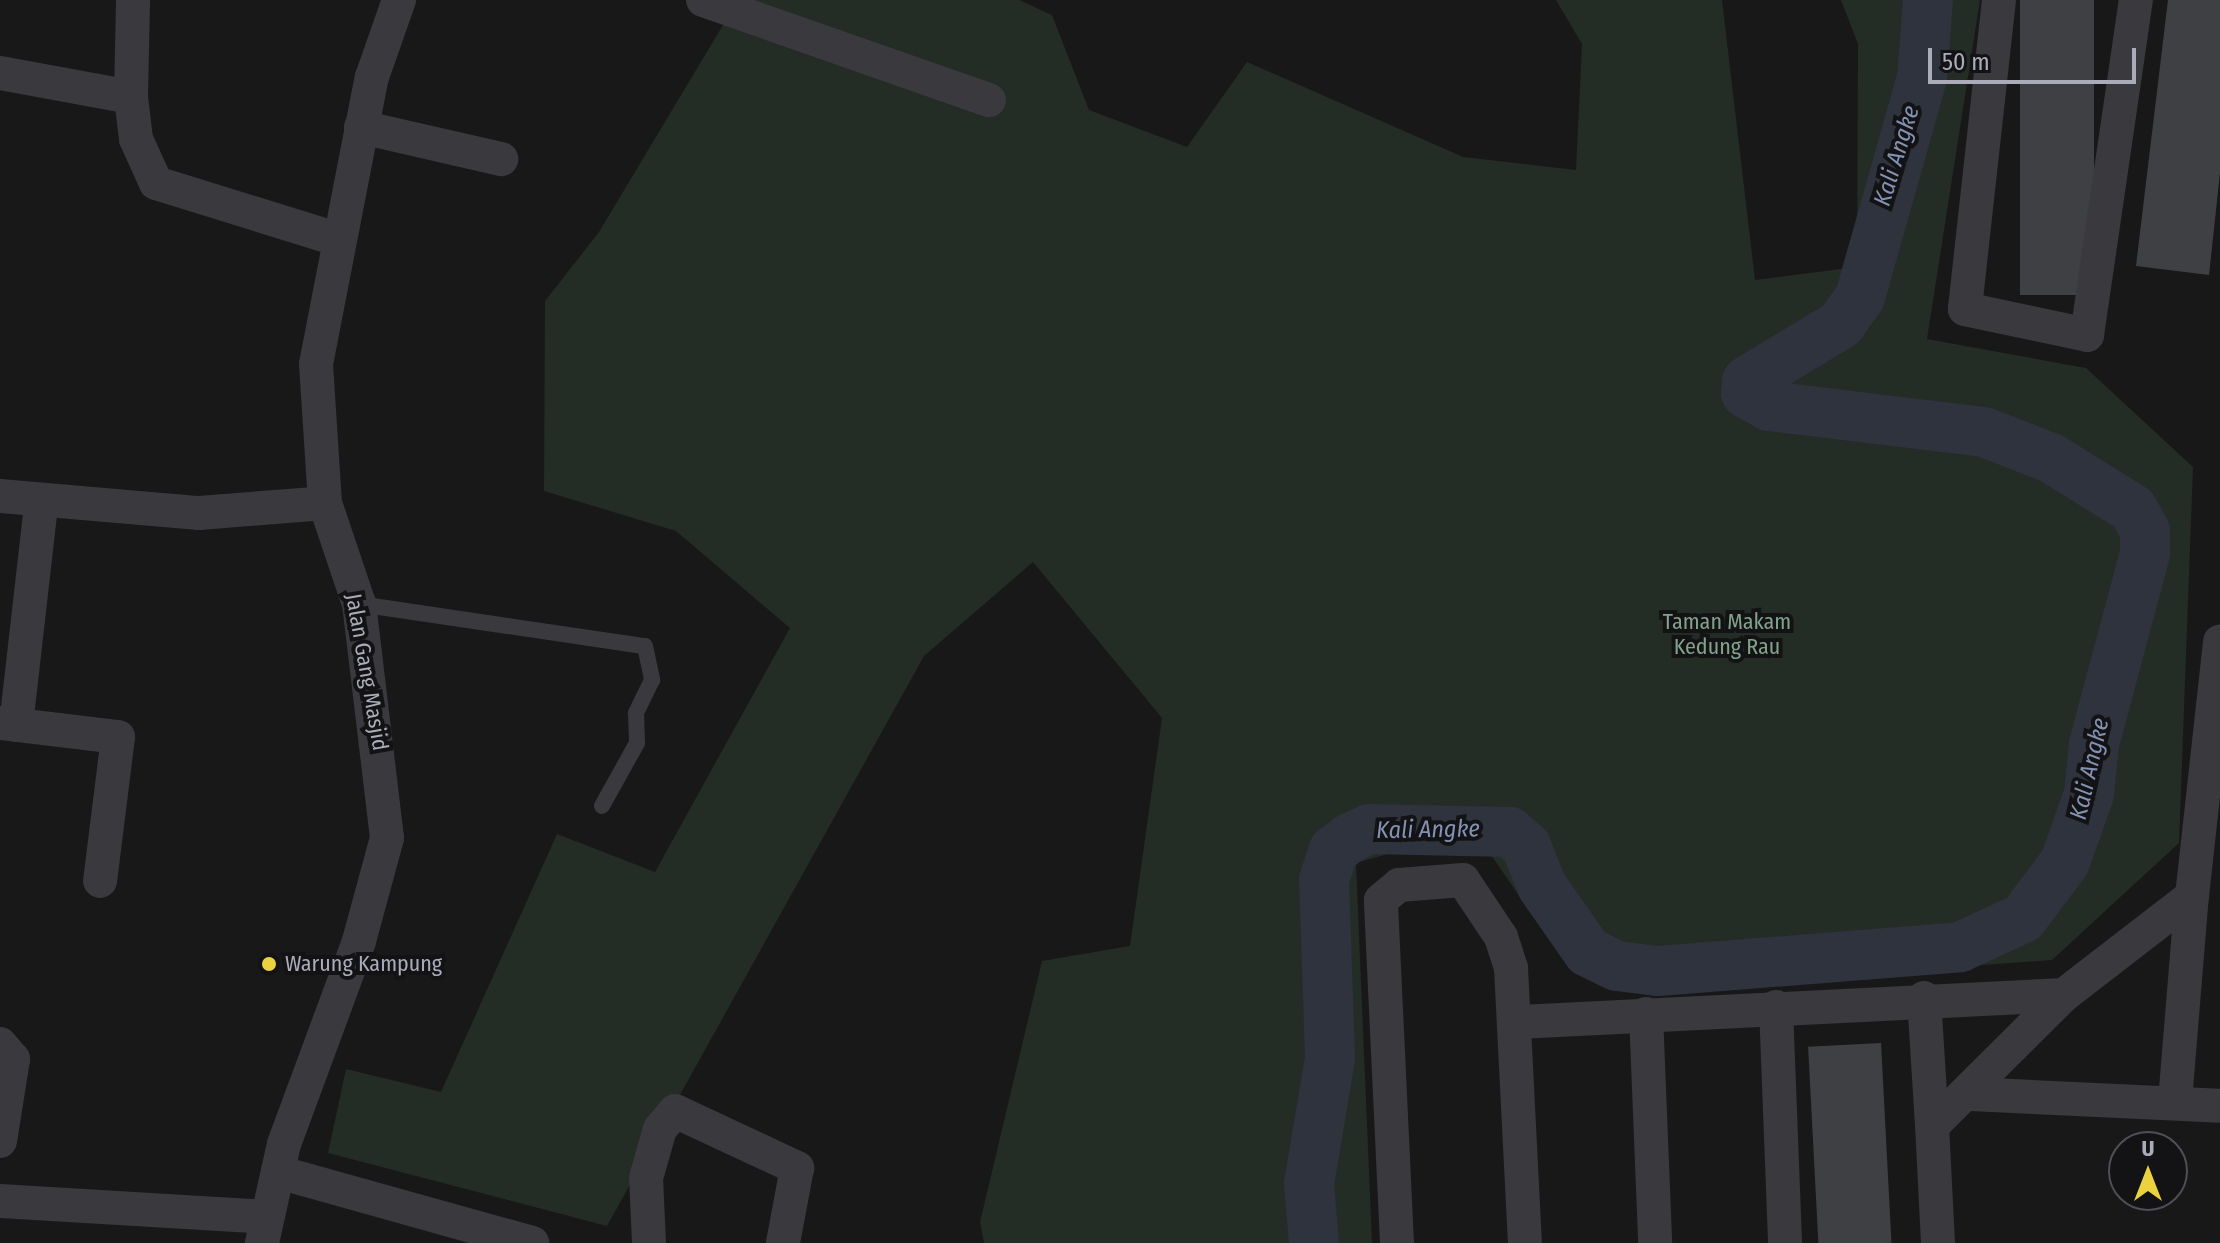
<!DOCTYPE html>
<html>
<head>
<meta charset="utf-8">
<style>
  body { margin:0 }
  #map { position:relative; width:2220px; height:1243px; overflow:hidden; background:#181819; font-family:"Fira Sans Condensed",sans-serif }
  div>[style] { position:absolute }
  .green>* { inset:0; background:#242c26 }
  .river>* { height:50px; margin:-25px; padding:0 25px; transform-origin:25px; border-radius:25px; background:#2e333d }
  .building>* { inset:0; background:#3f4043; transform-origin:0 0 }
  .lane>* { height:16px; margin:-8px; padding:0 8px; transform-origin:8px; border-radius:8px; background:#39393e }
  .street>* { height:34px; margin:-17px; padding:0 17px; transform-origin:17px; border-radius:17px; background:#39393e }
  .dots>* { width:22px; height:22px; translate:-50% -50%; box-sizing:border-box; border:4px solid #131214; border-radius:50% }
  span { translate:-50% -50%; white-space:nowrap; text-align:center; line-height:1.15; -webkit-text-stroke:8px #131214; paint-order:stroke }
  .park-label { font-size:22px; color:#82a38b }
  .street-label { font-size:22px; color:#aaacb9 }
  .poi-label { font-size:22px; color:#aaacb9 }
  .left { translate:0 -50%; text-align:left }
  .water-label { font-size:24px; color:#8392b2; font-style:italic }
  .north { position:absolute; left:2108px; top:1131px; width:80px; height:80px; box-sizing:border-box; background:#131214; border:2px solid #4f5056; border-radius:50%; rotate:0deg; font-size:22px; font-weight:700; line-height:32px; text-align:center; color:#aaacb9 }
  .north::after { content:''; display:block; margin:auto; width:28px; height:36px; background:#ead33f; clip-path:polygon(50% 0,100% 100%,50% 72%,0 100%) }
  .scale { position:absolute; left:1928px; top:48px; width:208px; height:36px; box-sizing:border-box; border:4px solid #aaacb9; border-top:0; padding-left:10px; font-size:24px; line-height:28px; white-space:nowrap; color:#aaacb9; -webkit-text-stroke:6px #131214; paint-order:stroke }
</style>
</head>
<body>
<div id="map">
  <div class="green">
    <i style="clip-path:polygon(738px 0,1019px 0,1052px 15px,1089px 110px,1187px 147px,1247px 62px,1463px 157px,1576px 170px,1582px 44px,1556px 0,1722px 0,1755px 280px,1857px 267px,1858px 44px,1841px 0,1980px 0,1927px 339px,2086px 368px,2193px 467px,2179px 843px,2052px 960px,1663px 988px,1563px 960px,1474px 830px,1356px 863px,1372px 1243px,984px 1243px,980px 1222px,1042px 961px,1130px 946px,1162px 718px,1033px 562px,924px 656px,607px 1226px,328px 1153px,346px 1069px,441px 1092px,557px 834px,655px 872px,790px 628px,676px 531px,544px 491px,545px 301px,599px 232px)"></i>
  </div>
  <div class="river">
    <i style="left:1314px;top:1243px;width:59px;rotate:-94.8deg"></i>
    <i style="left:1309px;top:1184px;width:128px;rotate:-80.5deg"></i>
    <i style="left:1330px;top:1058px;width:178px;rotate:-91.9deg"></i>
    <i style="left:1324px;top:880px;width:32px;rotate:-72deg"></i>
    <i style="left:1334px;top:850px;width:20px;rotate:-37deg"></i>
    <i style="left:1350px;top:838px;width:21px;rotate:-25deg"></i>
    <i style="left:1369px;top:829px;width:141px;rotate:1.2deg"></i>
    <i style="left:1510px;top:832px;width:21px;rotate:41deg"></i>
    <i style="left:1526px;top:846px;width:43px;rotate:68.2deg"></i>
    <i style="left:1542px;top:886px;width:80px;rotate:55.1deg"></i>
    <i style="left:1588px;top:952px;width:32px;rotate:26deg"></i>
    <i style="left:1617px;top:966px;width:41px;rotate:7deg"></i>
    <i style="left:1658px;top:971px;width:303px;rotate:-4.5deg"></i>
    <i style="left:1960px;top:947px;width:69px;rotate:-24.7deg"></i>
    <i style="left:2023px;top:918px;width:70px;rotate:-53.1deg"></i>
    <i style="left:2065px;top:862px;width:72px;rotate:-70.6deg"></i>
    <i style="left:2089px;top:794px;width:50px;rotate:-84.3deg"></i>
    <i style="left:2094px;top:744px;width:198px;rotate:-75deg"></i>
    <i style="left:2145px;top:553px;width:22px;rotate:-90deg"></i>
    <i style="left:2145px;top:531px;width:25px;rotate:-119deg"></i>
    <i style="left:2133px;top:509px;width:97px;rotate:-148.1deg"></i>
    <i style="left:2051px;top:458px;width:72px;rotate:-158.8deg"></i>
    <i style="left:1984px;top:432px;width:217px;rotate:-173.1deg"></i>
    <i style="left:1769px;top:406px;width:26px;rotate:-151deg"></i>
    <i style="left:1746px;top:393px;width:12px;rotate:-85deg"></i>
    <i style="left:1747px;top:381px;width:110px;rotate:-31.2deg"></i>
    <i style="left:1841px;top:324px;width:33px;rotate:-55deg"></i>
    <i style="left:1860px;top:297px;width:228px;rotate:-74.2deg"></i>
    <i style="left:1922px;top:78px;width:78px;rotate:-85.6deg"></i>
  </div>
  <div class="building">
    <i style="left:2020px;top:0;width:74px;height:295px"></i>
    <i style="clip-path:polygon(2168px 0,2220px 0,2220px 173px,2209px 275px,2136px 266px)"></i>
    <i style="left:1881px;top:1043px;width:200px;height:73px;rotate:87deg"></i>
  </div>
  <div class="lane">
    <i style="left:359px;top:604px;width:289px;rotate:8.4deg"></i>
    <i style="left:645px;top:646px;width:35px;rotate:78deg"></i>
    <i style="left:652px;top:680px;width:37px;rotate:116deg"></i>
    <i style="left:636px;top:713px;width:30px;rotate:88deg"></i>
    <i style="left:637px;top:743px;width:72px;rotate:119.1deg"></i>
  </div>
  <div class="street">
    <i style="left:703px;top:0;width:303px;rotate:19.3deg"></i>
    <i style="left:1999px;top:0;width:311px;rotate:96.3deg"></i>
    <i style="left:1965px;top:309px;width:125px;rotate:12deg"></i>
    <i style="left:2087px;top:335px;width:339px;rotate:-81.7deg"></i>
    <i style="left:0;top:73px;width:133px;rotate:10.4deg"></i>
    <i style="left:131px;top:97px;width:42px;rotate:83.2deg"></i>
    <i style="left:136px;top:139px;width:48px;rotate:65.6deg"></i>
    <i style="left:156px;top:183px;width:189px;rotate:17.2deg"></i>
    <i style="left:131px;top:97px;width:97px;rotate:-88.8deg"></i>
    <i style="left:361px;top:127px;width:144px;rotate:12.9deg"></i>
    <i style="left:0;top:496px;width:200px;rotate:4.9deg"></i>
    <i style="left:199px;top:513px;width:126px;rotate:-4.5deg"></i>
    <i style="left:0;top:723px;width:119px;rotate:6.8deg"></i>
    <i style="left:118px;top:737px;width:145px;rotate:97.1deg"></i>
    <i style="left:16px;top:725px;width:221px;rotate:-83.5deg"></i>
    <i style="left:1924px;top:998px;width:128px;rotate:86.4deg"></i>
    <i style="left:1776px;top:1007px;width:236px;rotate:87.8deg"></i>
    <i style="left:1646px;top:1014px;width:229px;rotate:87.7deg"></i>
    <i style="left:1519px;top:1022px;width:546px;rotate:-2.84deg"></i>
    <i style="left:0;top:1044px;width:20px;rotate:49deg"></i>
    <i style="left:13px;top:1059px;width:83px;rotate:99deg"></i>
    <i style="left:1970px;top:1094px;width:250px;rotate:2.7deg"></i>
    <i style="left:2175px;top:1101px;width:206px;rotate:-85.3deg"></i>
    <i style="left:278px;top:1172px;width:264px;rotate:15.6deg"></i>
    <i style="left:0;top:1201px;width:268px;rotate:3.4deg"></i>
    <i style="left:262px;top:1243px;width:101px;rotate:-77.5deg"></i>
    <i style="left:284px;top:1144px;width:216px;rotate:-69.7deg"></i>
    <i style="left:359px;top:941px;width:107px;rotate:-74.8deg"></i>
    <i style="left:387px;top:838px;width:236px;rotate:-96.8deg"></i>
    <i style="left:359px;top:604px;width:107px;rotate:-108.6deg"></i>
    <i style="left:325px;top:503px;width:139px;rotate:-93.7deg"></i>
    <i style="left:316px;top:364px;width:292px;rotate:-79deg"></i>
    <i style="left:372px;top:77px;width:82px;rotate:-70.7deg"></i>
    <i style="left:649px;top:1243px;width:65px;rotate:-92.6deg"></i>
    <i style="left:646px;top:1178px;width:51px;rotate:-74.1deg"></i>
    <i style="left:660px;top:1129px;width:23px;rotate:-50deg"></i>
    <i style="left:675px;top:1111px;width:135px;rotate:25deg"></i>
    <i style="left:797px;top:1168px;width:76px;rotate:100.6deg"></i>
    <i style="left:1397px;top:1243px;width:343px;rotate:-92.7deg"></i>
    <i style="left:1381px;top:900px;width:23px;rotate:-40deg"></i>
    <i style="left:1399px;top:885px;width:64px;rotate:-4.5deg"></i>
    <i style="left:1463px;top:880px;width:69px;rotate:56.3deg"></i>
    <i style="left:1501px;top:937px;width:33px;rotate:72deg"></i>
    <i style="left:1511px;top:968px;width:275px;rotate:87.1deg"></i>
    <i style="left:1938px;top:1243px;width:117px;rotate:-92.9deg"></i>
    <i style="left:1932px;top:1126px;width:186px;rotate:-44.8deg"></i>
    <i style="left:2064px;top:995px;width:162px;rotate:-37.7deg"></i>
    <i style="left:2192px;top:896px;width:256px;rotate:-83.7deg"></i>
  </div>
  <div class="dots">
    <i style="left:269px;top:964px;background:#ead33f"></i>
  </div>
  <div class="park-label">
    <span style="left:1727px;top:634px">Taman Makam<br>Kedung Rau</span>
  </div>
  <div class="street-label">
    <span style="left:367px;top:672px;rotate:80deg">Jalan Gang Masjid</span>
  </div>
  <div class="poi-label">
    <span class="left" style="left:285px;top:964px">Warung Kampung</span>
  </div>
  <div class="water-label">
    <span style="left:1897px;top:156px;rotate:-73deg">Kali Angke</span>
    <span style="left:2090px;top:769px;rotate:-77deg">Kali Angke</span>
    <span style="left:1428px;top:830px;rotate:-1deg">Kali Angke</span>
  </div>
  <div class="north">U</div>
  <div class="scale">50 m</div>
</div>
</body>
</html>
